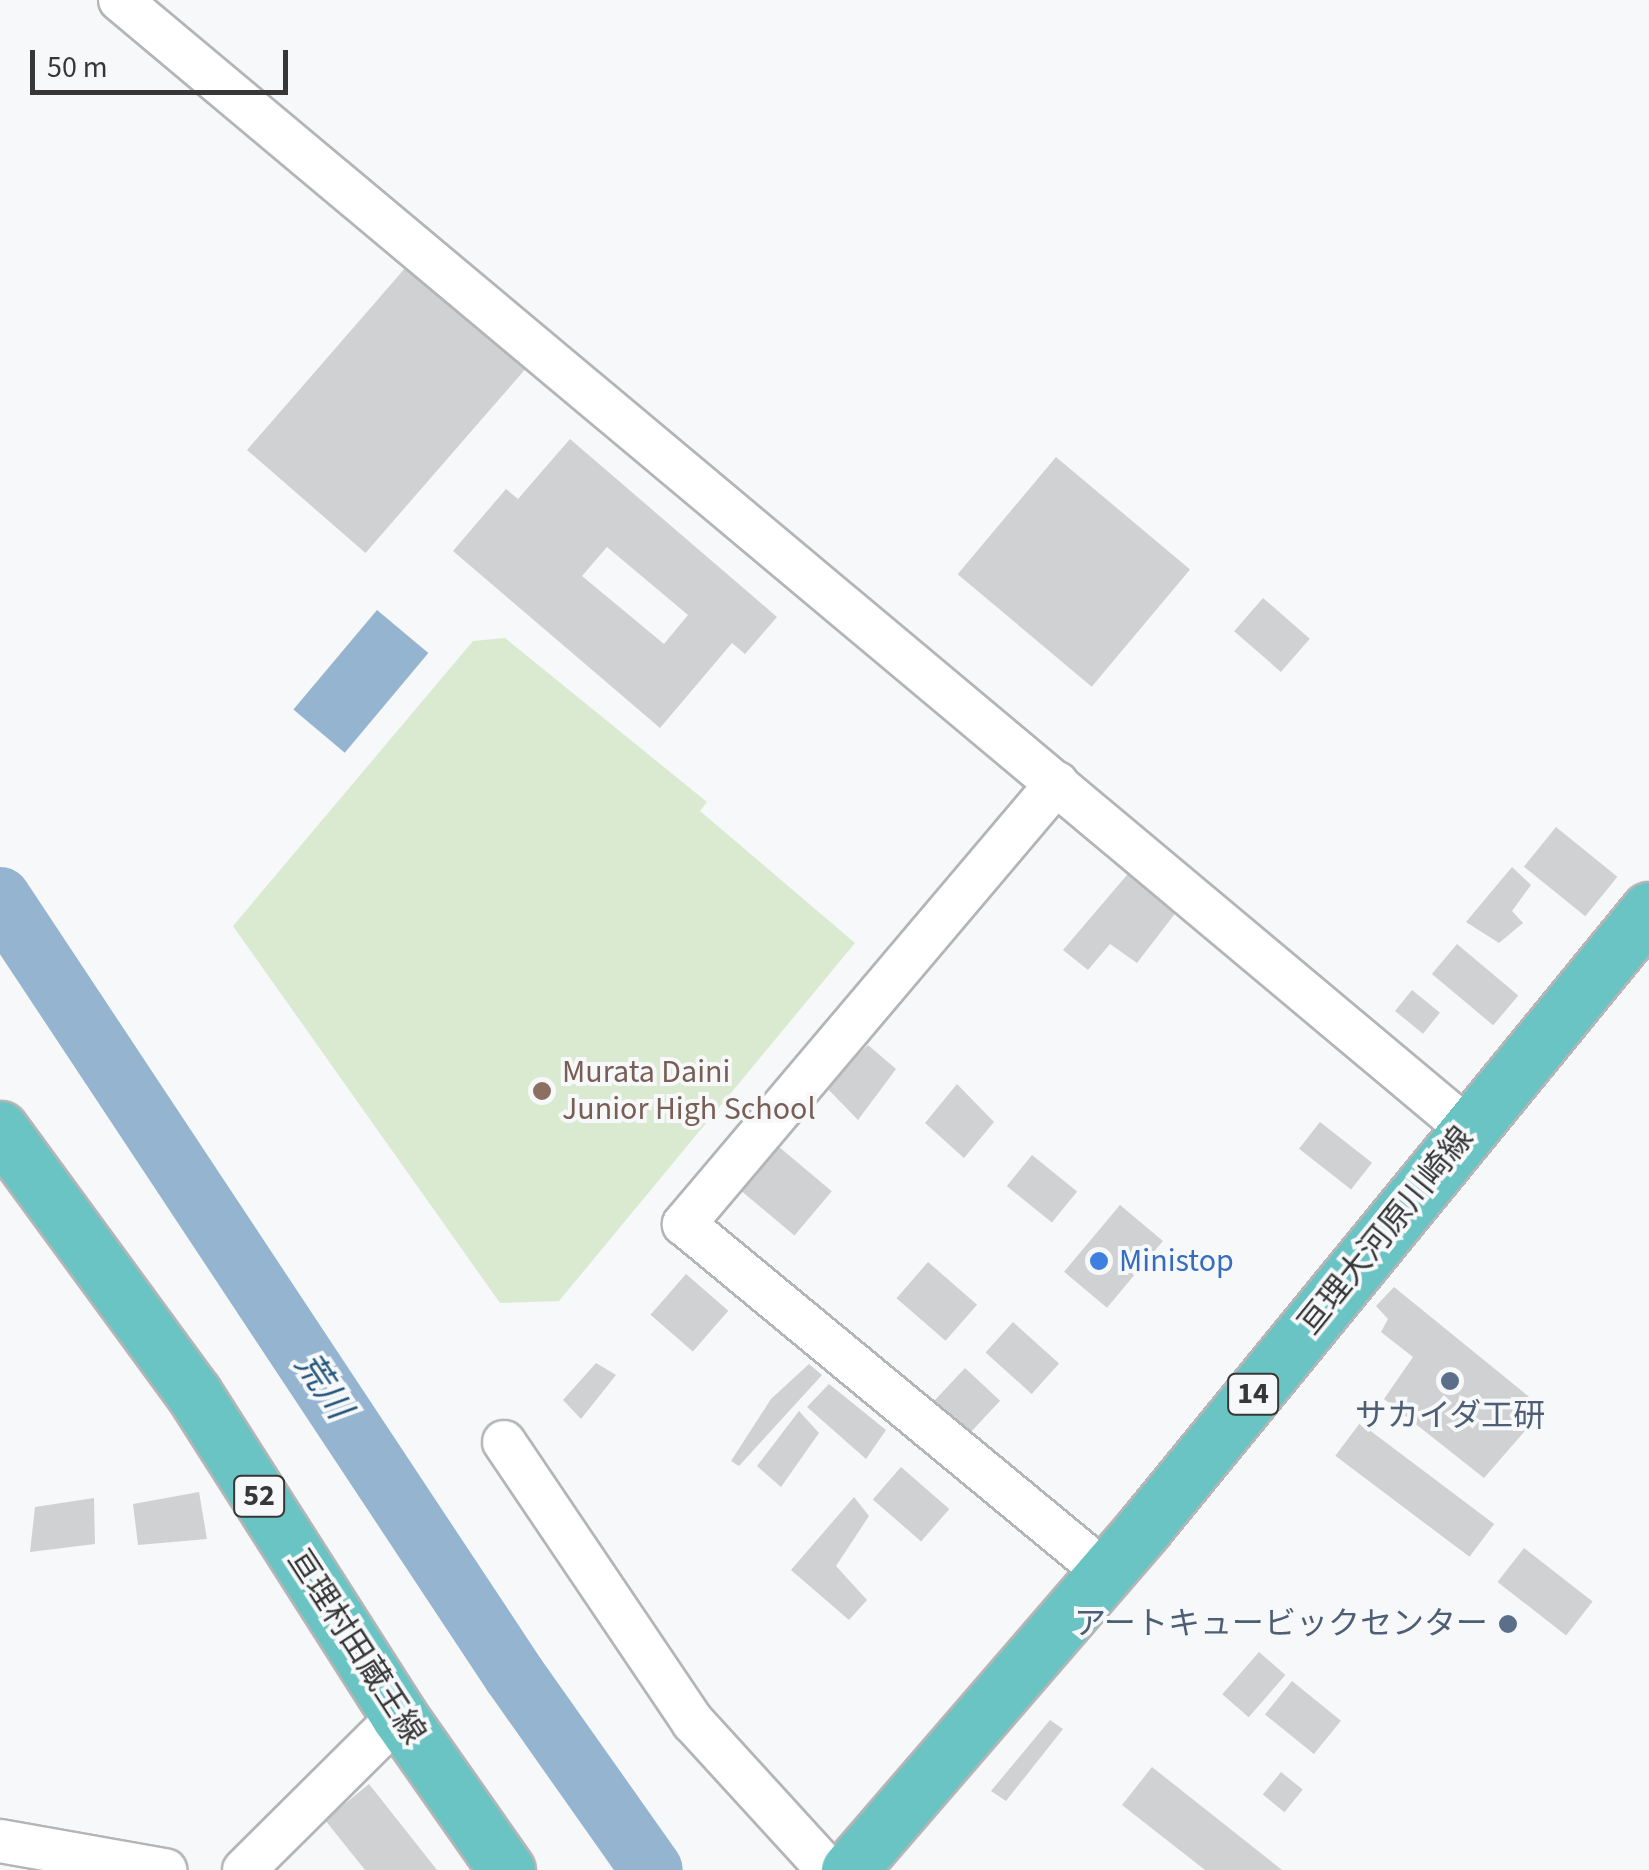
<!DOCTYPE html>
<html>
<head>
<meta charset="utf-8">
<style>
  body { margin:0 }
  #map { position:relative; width:1649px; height:1870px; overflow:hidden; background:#f6f8f9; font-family:"Source Sans 3","Noto Sans JP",sans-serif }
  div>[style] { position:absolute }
  .green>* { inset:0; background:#daead1 }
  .water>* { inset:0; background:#94b4d0; transform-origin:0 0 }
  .river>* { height:62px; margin:-31px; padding:0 31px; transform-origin:31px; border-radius:31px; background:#94b4d0 }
  .building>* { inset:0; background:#d0d1d3; transform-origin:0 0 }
  .roads { filter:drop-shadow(2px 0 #b4b5b6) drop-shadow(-2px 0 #b4b5b6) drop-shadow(0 2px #b4b5b6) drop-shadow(0 -2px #b4b5b6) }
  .street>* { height:42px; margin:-21px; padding:0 21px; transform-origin:21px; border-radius:21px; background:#fff }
  .primary>* { height:55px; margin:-27.5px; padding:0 27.5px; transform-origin:27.5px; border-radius:27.5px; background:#6ac4c4 }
  .dots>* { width:28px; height:28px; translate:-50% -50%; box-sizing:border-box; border:5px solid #f6f8f9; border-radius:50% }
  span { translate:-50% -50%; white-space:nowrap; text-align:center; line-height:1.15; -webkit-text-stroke:8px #f6f8f9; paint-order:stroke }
  .shield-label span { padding:2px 8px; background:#f6f8f9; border:2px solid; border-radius:8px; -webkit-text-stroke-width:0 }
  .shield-label { font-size:30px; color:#373738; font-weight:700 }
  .education-label { font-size:32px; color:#785e54 }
  .left { translate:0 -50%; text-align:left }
  .street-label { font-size:32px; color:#373738 }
  .shop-label { font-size:32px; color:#366cbe }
  .service-label { font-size:32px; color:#4e5e75 }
  .right { translate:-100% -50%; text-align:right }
  .water-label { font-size:35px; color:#24557c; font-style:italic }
  .scale { position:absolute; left:30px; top:50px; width:258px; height:45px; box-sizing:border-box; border:5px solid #373738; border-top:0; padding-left:12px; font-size:30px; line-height:35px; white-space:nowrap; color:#373738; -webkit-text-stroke:8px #f6f8f9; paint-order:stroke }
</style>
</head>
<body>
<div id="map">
  <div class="green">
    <i style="clip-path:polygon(505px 638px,707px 802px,700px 811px,855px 943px,559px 1301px,500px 1303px,233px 926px,473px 641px)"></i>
  </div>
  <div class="water">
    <i style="left:377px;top:610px;width:67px;height:130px;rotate:40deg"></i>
  </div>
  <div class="river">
    <i style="left:0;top:898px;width:933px;rotate:56.5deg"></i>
    <i style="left:515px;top:1676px;width:237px;rotate:54.8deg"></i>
  </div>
  <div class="building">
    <i style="left:413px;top:259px;width:157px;height:253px;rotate:41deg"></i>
    <i style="clip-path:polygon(evenodd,570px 439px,777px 617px,745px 654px,732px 643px,660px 728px,453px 551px,506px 489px,518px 499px,570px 439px,607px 547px,688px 615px,664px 644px,582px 576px,607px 547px)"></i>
    <i style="left:1056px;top:457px;width:175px;height:153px;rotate:40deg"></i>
    <i style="left:1263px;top:598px;width:62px;height:44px;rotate:41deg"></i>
    <i style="left:1556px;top:827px;width:79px;height:51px;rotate:39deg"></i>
    <i style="clip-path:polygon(1138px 862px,1177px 911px,1137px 963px,1110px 944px,1088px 970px,1063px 950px)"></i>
    <i style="clip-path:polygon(1512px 867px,1531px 885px,1512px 911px,1523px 923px,1499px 943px,1466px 922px)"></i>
    <i style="left:1457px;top:944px;width:80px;height:39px;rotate:40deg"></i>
    <i style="left:1412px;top:990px;width:36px;height:27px;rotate:39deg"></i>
    <i style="clip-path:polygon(868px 1045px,896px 1069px,858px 1120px,825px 1086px)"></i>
    <i style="clip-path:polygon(957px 1084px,994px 1122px,964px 1158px,925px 1123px)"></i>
    <i style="left:1320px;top:1122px;width:66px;height:34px;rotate:38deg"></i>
    <i style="left:772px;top:1141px;width:78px;height:58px;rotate:40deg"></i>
    <i style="left:1032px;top:1155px;width:58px;height:40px;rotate:39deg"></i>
    <i style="left:1120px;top:1205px;width:56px;height:87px;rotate:40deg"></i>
    <i style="left:928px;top:1262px;width:65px;height:48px;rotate:41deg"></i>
    <i style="left:686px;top:1274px;width:56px;height:54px;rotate:41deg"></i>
    <i style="clip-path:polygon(1394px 1287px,1544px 1409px,1484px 1478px,1384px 1399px,1413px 1357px,1381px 1332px,1388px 1319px,1376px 1306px)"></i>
    <i style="left:1013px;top:1322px;width:62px;height:41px;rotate:42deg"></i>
    <i style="clip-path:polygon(596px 1363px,616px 1375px,581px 1419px,563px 1400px)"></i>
    <i style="clip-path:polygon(809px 1364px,822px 1375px,739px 1466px,731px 1461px,771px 1399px)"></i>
    <i style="left:965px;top:1368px;width:48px;height:48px;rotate:43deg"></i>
    <i style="clip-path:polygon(829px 1384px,886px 1430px,866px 1459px,807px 1407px)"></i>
    <i style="clip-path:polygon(799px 1411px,819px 1433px,781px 1487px,757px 1466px)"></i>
    <i style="left:1360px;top:1423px;width:168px;height:41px;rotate:37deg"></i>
    <i style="left:901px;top:1467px;width:64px;height:43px;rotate:41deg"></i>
    <i style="clip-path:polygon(199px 1492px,207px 1539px,138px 1545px,133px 1504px)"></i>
    <i style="clip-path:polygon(854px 1497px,869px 1516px,836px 1566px,867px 1600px,849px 1620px,791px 1570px)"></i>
    <i style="clip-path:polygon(94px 1498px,95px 1544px,30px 1552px,35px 1507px)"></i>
    <i style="left:1524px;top:1548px;width:87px;height:43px;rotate:38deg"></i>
    <i style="left:1259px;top:1652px;width:35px;height:56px;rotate:41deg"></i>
    <i style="left:1292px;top:1681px;width:63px;height:43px;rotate:39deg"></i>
    <i style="clip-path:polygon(1050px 1720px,1063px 1729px,1006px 1801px,991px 1791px)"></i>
    <i style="clip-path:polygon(1152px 1767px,1282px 1870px,1205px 1870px,1122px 1805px)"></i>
    <i style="left:1281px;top:1772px;width:28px;height:29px;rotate:39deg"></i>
    <i style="clip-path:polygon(369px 1784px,437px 1870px,365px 1870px,325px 1820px)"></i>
  </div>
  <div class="roads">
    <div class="street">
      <i style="left:120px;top:0;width:1758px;rotate:39.95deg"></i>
      <i style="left:1057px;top:783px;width:578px;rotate:130.22deg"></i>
      <i style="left:684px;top:1224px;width:548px;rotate:39.59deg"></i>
      <i style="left:504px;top:1442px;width:338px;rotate:56deg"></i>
      <i style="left:693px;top:1722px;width:200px;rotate:47.6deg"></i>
      <i style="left:0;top:1841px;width:168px;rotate:10deg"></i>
      <i style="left:244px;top:1870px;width:218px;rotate:-44.8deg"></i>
    </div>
    <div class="primary">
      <i style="left:0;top:1129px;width:328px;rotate:53.8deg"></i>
      <i style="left:194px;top:1394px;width:382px;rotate:57.5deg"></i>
      <i style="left:399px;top:1716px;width:188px;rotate:55deg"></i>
      <i style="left:849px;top:1870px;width:452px;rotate:-49.2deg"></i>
      <i style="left:1144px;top:1528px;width:798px;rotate:-50.75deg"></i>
    </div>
  </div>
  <div class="dots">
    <i style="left:542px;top:1091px;background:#8d6e63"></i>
    <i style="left:1099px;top:1261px;background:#3f7fe0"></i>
    <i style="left:1450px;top:1381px;background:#5c6f8a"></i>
    <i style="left:1508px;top:1624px;background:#5c6f8a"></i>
  </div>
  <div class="shield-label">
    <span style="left:1253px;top:1394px">14</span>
    <span style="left:259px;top:1496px">52</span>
  </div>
  <div class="education-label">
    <span class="left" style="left:562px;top:1091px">Murata Daini<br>Junior High School</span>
  </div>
  <div class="street-label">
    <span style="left:1386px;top:1231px;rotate:-51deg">亘理大河原川崎線</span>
    <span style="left:356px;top:1647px;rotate:57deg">亘理村田蔵王線</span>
  </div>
  <div class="shop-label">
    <span class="left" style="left:1119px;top:1261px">Ministop</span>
  </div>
  <div class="service-label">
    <span style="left:1450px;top:1416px">サカイダ工研</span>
    <span class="right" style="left:1488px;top:1624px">アートキュービックセンター</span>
  </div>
  <div class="water-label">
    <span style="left:323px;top:1386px;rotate:56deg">荒川</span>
  </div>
  <div class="scale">50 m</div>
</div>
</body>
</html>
